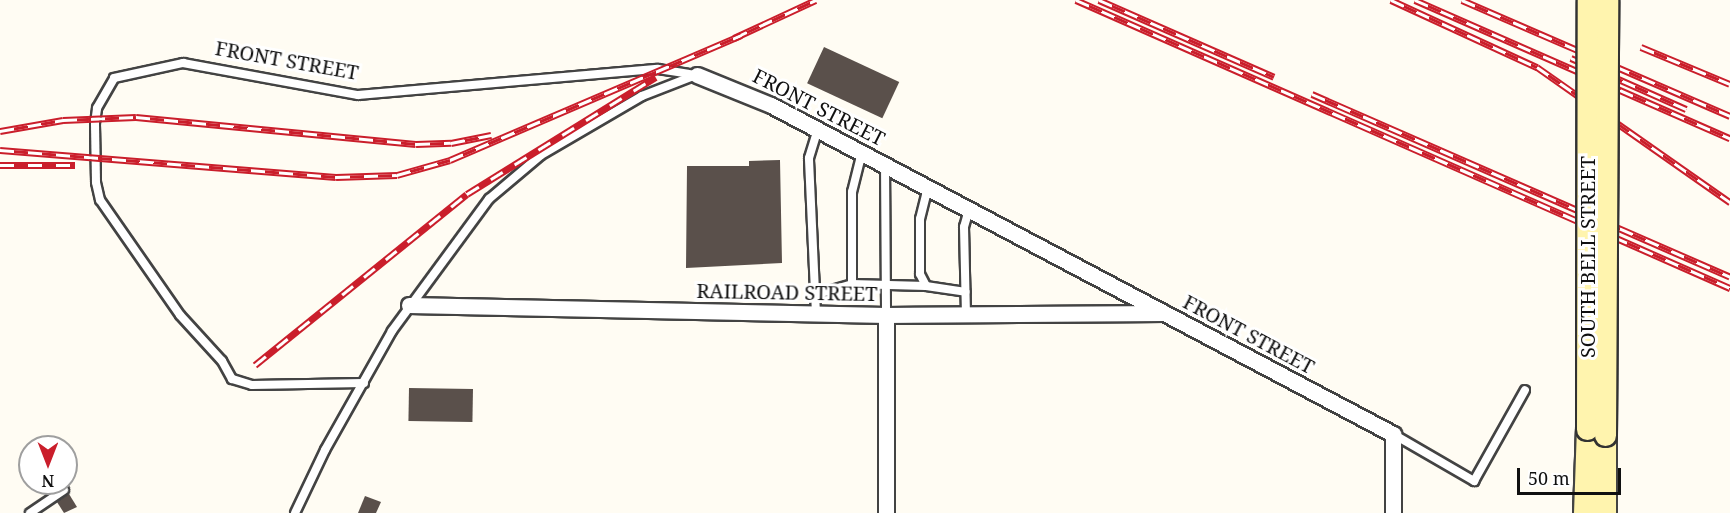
<!DOCTYPE html>
<html>
<head>
<meta charset="utf-8">
<style>
  body { margin:0 }
  #map { position:relative; width:1730px; height:513px; overflow:hidden; background:#fffcf3; font-family:"Noto Serif",serif }
  div>[style] { position:absolute }
  .building>* { inset:0; background:#5a504b; transform-origin:0 0 }
  .roads { filter:drop-shadow(2px 0 #434343) drop-shadow(-2px 0 #434343) drop-shadow(0 2px #434343) drop-shadow(0 -2px #434343) }
  .service>* { height:8px; margin:-4px; padding:0 4px; transform-origin:4px; border-radius:4px; background:#fff }
  .minor>* { height:15px; margin:-7.5px; padding:0 7.5px; transform-origin:7.5px; border-radius:7.5px; background:#fff }
  .secondary>* { height:21px; margin:-10.5px; padding:0 10.5px; transform-origin:10.5px; border-radius:10.5px; background:#fff4ae }
  .rail>* { height:7px; margin-top:-3.5px; transform-origin:0; background:repeating-linear-gradient(90deg,#fff 0 14px,#ca1e2b 0 28px); box-sizing:border-box; border-block:2px solid #ca1e2b }
  .bridges { filter:drop-shadow(2px 0 #323232) drop-shadow(-2px 0 #323232) drop-shadow(0 2px #323232) drop-shadow(0 -2px #323232) }
  .secondary-bridge>* { height:21px; margin:-10.5px; padding:0 10.5px; transform-origin:10.5px; border-radius:10.5px; background:#fff4ae }
  span { translate:-50% -50%; white-space:nowrap; text-align:center; line-height:1.15; -webkit-text-stroke:6px #fff; paint-order:stroke }
  .street-label { font-size:20px; color:#101010 }
  .north { position:absolute; left:18px; top:435px; width:60px; height:60px; box-sizing:border-box; background:#fff; border:2px solid #9f9f9f; border-radius:50%; rotate:180deg; font-size:16px; font-weight:700; line-height:24px; text-align:center; color:#101010 }
  .north::after { content:''; display:block; margin:auto; width:21px; height:27px; background:#ca1e2b; clip-path:polygon(50% 0,100% 100%,50% 72%,0 100%) }
  .scale { position:absolute; left:1517px; top:468px; width:104px; height:27px; box-sizing:border-box; border:3px solid #101010; border-top:0; padding-left:8px; font-size:18px; line-height:21px; white-space:nowrap; color:#101010; -webkit-text-stroke:4px #fff; paint-order:stroke }
</style>
</head>
<body>
<div id="map">
  <div class="building">
    <i style="left:824px;top:47px;width:83px;height:40px;rotate:25deg"></i>
    <i style="clip-path:polygon(780px 160px,782px 263px,686px 268px,687px 166px,749px 166px,749px 161px)"></i>
    <i style="left:409px;top:388px;width:64px;height:33px;rotate:1deg"></i>
    <i style="clip-path:polygon(69px 494px,77px 507px,64px 513px,57px 502px)"></i>
    <i style="clip-path:polygon(365px 496px,381px 502px,376px 513px,358px 513px)"></i>
  </div>
  <div class="roads">
    <div class="service">
      <i style="left:862px;top:152px;width:41px;rotate:104deg"></i>
      <i style="left:852px;top:192px;width:92px;rotate:90deg"></i>
      <i style="left:852px;top:284px;width:74px;rotate:1.5deg"></i>
      <i style="left:885px;top:164px;width:151px;rotate:89.6deg"></i>
      <i style="left:928px;top:187px;width:33px;rotate:104deg"></i>
      <i style="left:920px;top:219px;width:55px;rotate:90deg"></i>
      <i style="left:920px;top:274px;width:13px;rotate:63deg"></i>
      <i style="left:926px;top:286px;width:40px;rotate:8.5deg"></i>
      <i style="left:814px;top:295px;width:40px;rotate:-16deg"></i>
      <i style="left:816px;top:314px;width:156px;rotate:-92.6deg"></i>
      <i style="left:809px;top:158px;width:30px;rotate:-73deg"></i>
      <i style="left:966px;top:315px;width:88px;rotate:-91.3deg"></i>
      <i style="left:964px;top:227px;width:18px;rotate:-74deg"></i>
      <i style="left:364px;top:383px;width:112px;rotate:179deg"></i>
      <i style="left:252px;top:385px;width:21px;rotate:-163deg"></i>
      <i style="left:232px;top:379px;width:21px;rotate:-119deg"></i>
      <i style="left:222px;top:361px;width:62px;rotate:-132.4deg"></i>
      <i style="left:180px;top:315px;width:140px;rotate:-124.8deg"></i>
      <i style="left:100px;top:200px;width:18px;rotate:-103deg"></i>
      <i style="left:96px;top:182px;width:59px;rotate:-91deg"></i>
      <i style="left:95px;top:123px;width:15px;rotate:-82deg"></i>
      <i style="left:97px;top:108px;width:34px;rotate:-60deg"></i>
      <i style="left:114px;top:78px;width:71px;rotate:-12.3deg"></i>
      <i style="left:183px;top:63px;width:178px;rotate:10.4deg"></i>
      <i style="left:358px;top:95px;width:301px;rotate:-5deg"></i>
      <i style="left:658px;top:69px;width:39px;rotate:9deg"></i>
      <i style="left:1393px;top:434px;width:94px;rotate:30.1deg"></i>
      <i style="left:1474px;top:481px;width:104px;rotate:-60.7deg"></i>
      <i style="left:30px;top:513px;width:41px;rotate:-34.1deg"></i>
      <i style="left:295px;top:513px;width:70px;rotate:-64.5deg"></i>
      <i style="left:325px;top:450px;width:137px;rotate:-60.6deg"></i>
      <i style="left:392px;top:331px;width:164px;rotate:-53.7deg"></i>
      <i style="left:489px;top:199px;width:68px;rotate:-40.2deg"></i>
      <i style="left:541px;top:155px;width:117px;rotate:-30.3deg"></i>
      <i style="left:642px;top:96px;width:58px;rotate:-21.3deg"></i>
    </div>
    <div class="minor">
      <i style="left:697px;top:75px;width:80px;rotate:22.1deg"></i>
      <i style="left:771px;top:105px;width:704px;rotate:27.88deg"></i>
      <i style="left:1393px;top:434px;width:79px;rotate:90deg"></i>
      <i style="left:409px;top:305px;width:477px;rotate:1.2deg"></i>
      <i style="left:886px;top:315px;width:278px;rotate:-0.4deg"></i>
      <i style="left:886px;top:513px;width:198px;rotate:-90deg"></i>
    </div>
    <div class="secondary">
      <i style="left:1605px;top:435px;width:78px;rotate:90deg"></i>
      <i style="left:1584px;top:513px;width:84px;rotate:-88deg"></i>
    </div>
  </div>
  <div class="rail">
    <i style="left:1076px;top:0;width:715px;rotate:23.77deg"></i>
    <i style="left:1099px;top:0;width:191px;rotate:23.7deg"></i>
    <i style="left:1391px;top:0;width:161px;rotate:24.7deg"></i>
    <i style="left:1537px;top:67px;width:236px;rotate:35deg"></i>
    <i style="left:1415px;top:0;width:344px;rotate:23.7deg"></i>
    <i style="left:1462px;top:0;width:292px;rotate:23.4deg"></i>
    <i style="left:734px;top:38px;width:90px;rotate:-24.9deg"></i>
    <i style="left:1641px;top:47px;width:96px;rotate:22.6deg"></i>
    <i style="left:1571px;top:58px;width:126px;rotate:23.9deg"></i>
    <i style="left:1312px;top:94px;width:456px;rotate:23.6deg"></i>
    <i style="left:0;top:131px;width:64px;rotate:-9.9deg"></i>
    <i style="left:63px;top:120px;width:73px;rotate:-2.4deg"></i>
    <i style="left:136px;top:117px;width:281px;rotate:5.5deg"></i>
    <i style="left:416px;top:144px;width:35px;rotate:-2deg"></i>
    <i style="left:451px;top:143px;width:41px;rotate:-11.3deg"></i>
    <i style="left:0;top:150px;width:337px;rotate:4.6deg"></i>
    <i style="left:336px;top:177px;width:61px;rotate:-1.9deg"></i>
    <i style="left:397px;top:175px;width:55px;rotate:-15.8deg"></i>
    <i style="left:450px;top:160px;width:317px;rotate:-23.2deg"></i>
    <i style="left:0;top:165px;width:75px"></i>
    <i style="left:255px;top:365px;width:272px;rotate:-38.9deg"></i>
    <i style="left:467px;top:194px;width:222px;rotate:-31.8deg"></i>
  </div>
  <div class="bridges">
    <div class="secondary-bridge">
      <i style="left:1587px;top:429px;width:429px;rotate:-89.9deg"></i>
      <i style="left:1605px;top:435px;width:435px;rotate:-89.7deg"></i>
    </div>
  </div>
  <div class="street-label">
    <span style="left:287px;top:60px;rotate:10deg">FRONT STREET</span>
    <span style="left:819px;top:107px;rotate:27deg">FRONT STREET</span>
    <span style="left:1587px;top:257px;rotate:-90deg">SOUTH BELL STREET</span>
    <span style="left:787px;top:292px;rotate:1deg">RAILROAD STREET</span>
    <span style="left:1249px;top:334px;rotate:28deg">FRONT STREET</span>
  </div>
  <div class="north">N</div>
  <div class="scale">50 m</div>
</div>
</body>
</html>
